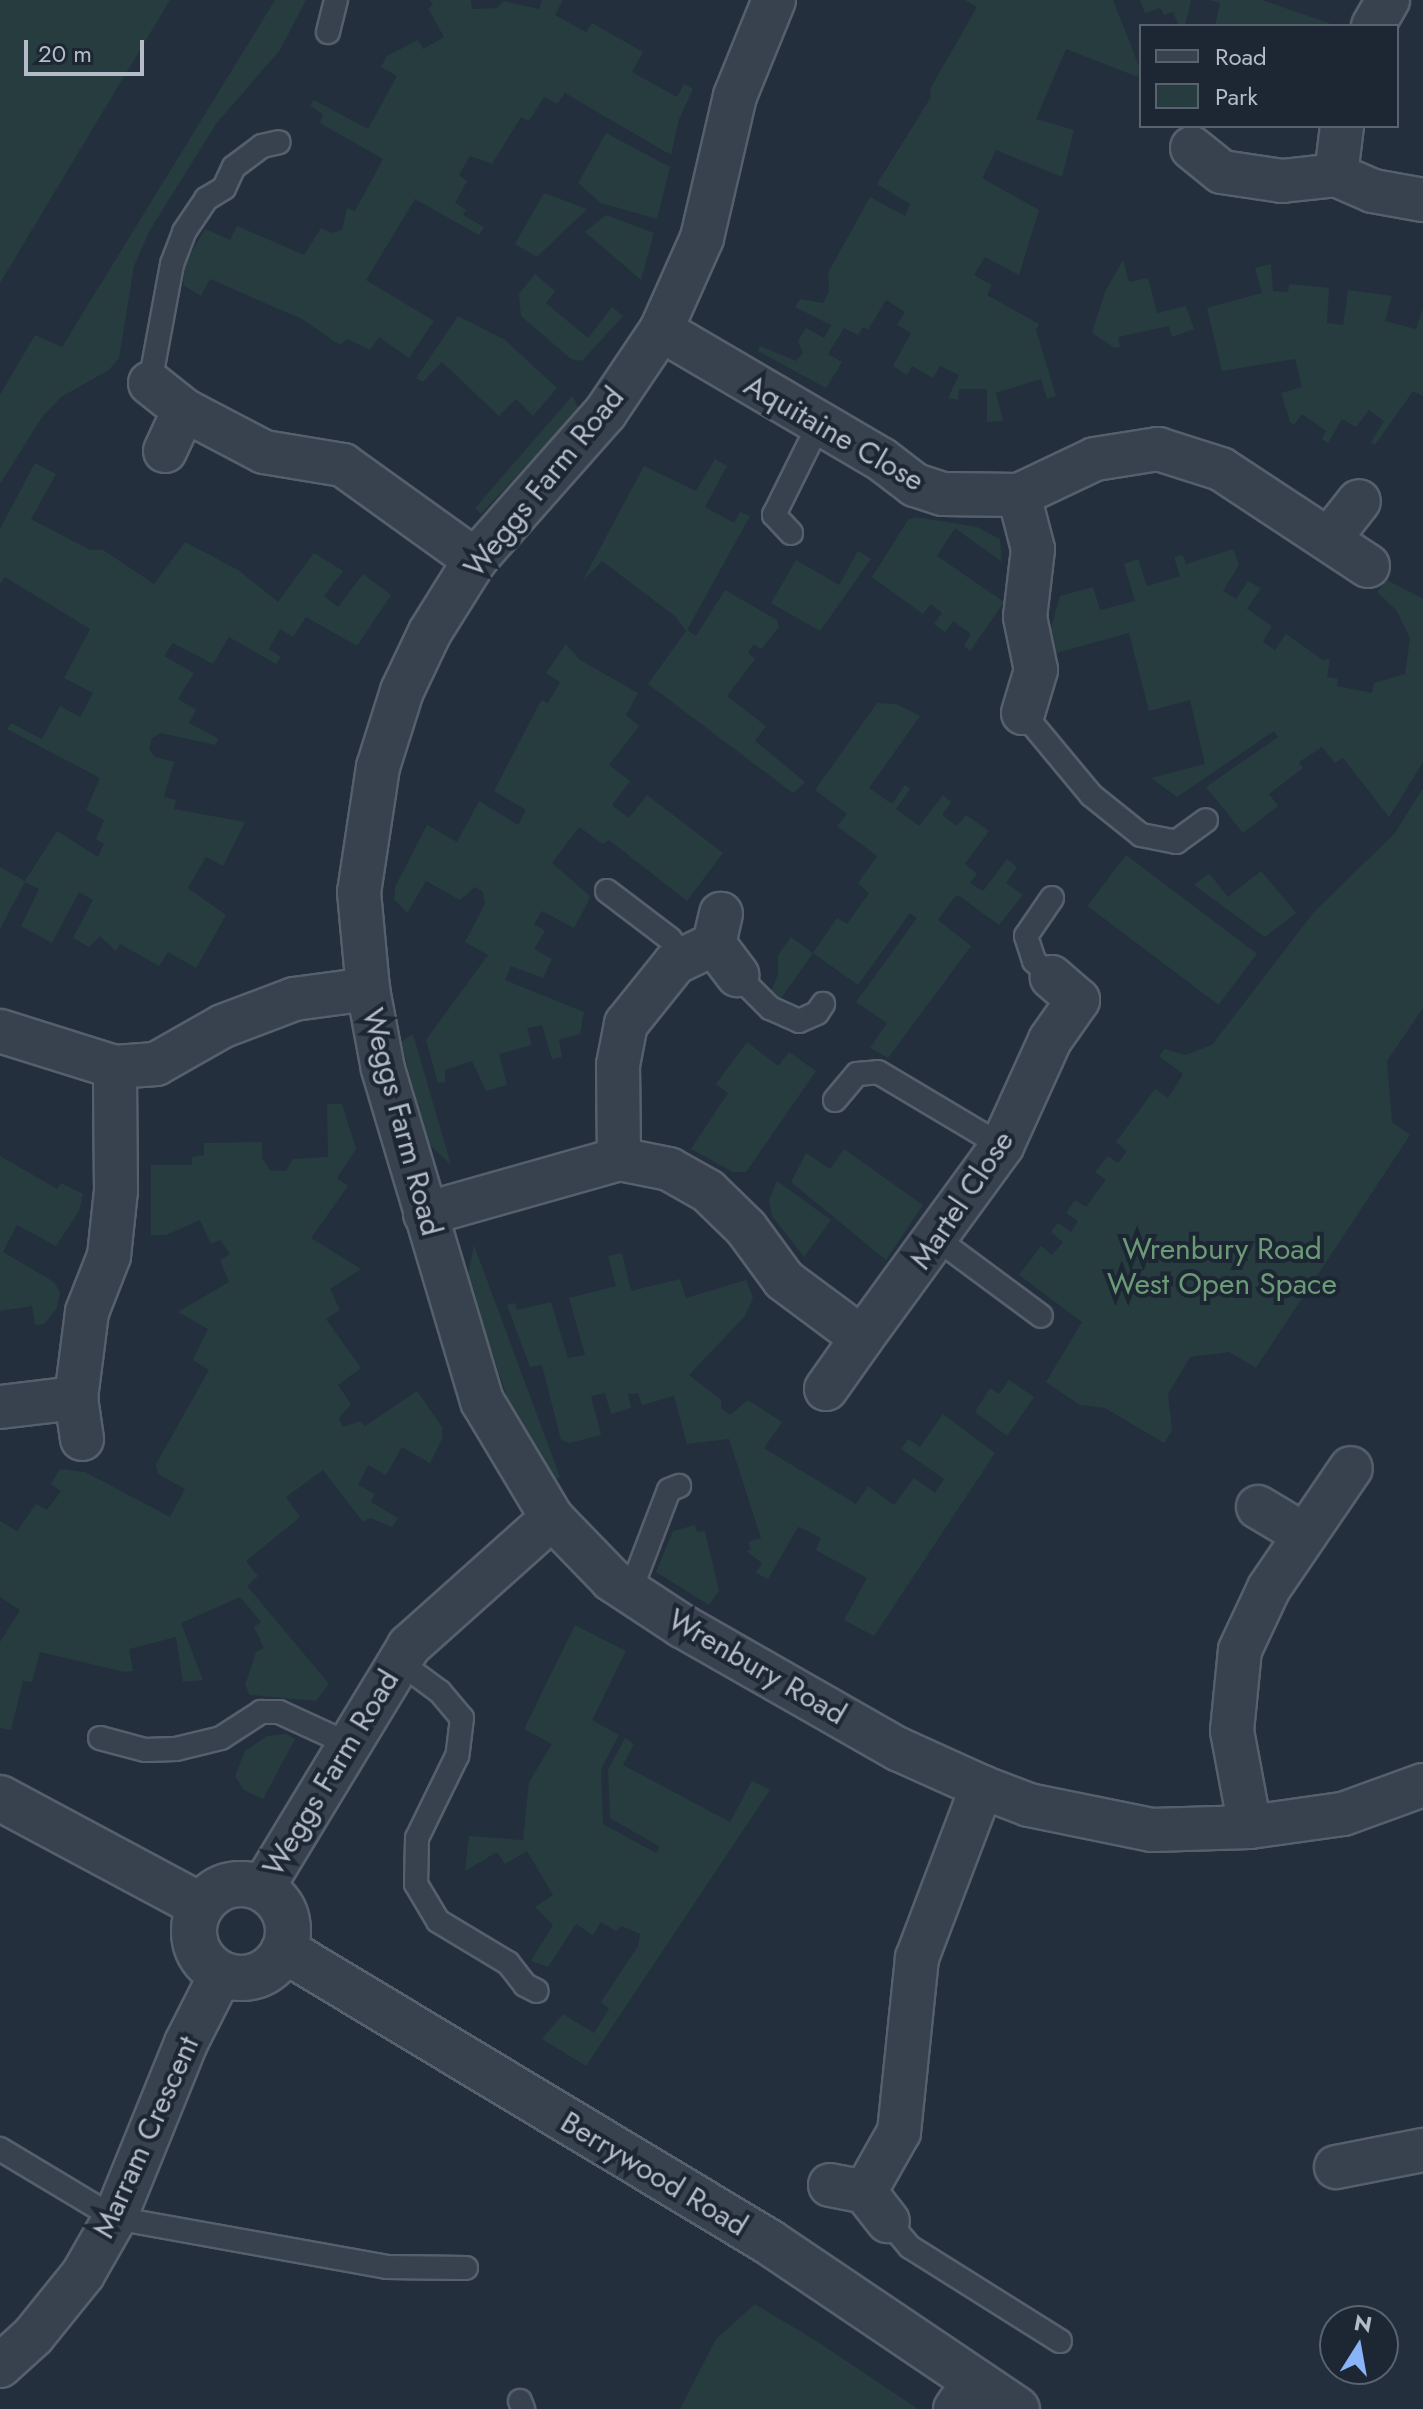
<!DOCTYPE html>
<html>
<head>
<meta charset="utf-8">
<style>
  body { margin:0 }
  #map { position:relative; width:1423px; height:2409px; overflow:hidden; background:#242f3e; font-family:Jost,sans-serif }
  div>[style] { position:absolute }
  .green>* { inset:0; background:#263c3f; transform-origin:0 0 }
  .roads { filter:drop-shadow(2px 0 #565f6c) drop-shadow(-2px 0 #565f6c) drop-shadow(0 2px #565f6c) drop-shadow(0 -2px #565f6c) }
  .service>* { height:22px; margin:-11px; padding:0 11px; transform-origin:11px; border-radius:11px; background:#38414e }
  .minor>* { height:42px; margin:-21px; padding:0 21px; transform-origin:21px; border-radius:21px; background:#38414e }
  .tertiary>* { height:44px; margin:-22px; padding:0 22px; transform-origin:22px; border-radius:22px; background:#38414e }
  .tertiary>.ring { margin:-22px; padding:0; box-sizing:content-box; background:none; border:44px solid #38414e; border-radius:50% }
  span { translate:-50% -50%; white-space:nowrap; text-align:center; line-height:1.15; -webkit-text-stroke:8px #1d2633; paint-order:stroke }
  .street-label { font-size:30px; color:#b4bcc9 }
  .park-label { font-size:30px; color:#6b9a76 }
  .legend { position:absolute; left:1139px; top:24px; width:260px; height:104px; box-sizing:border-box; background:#1d2633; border:2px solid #59626f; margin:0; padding:10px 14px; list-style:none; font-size:24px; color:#b4bcc9 }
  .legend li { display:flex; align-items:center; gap:16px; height:40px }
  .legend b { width:40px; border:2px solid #59626f }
  .north { position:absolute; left:1319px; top:2305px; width:80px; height:80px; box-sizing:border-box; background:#1d2633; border:2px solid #59626f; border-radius:50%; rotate:11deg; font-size:22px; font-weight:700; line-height:32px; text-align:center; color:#b4bcc9 }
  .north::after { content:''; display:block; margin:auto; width:28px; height:36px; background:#8ab4f8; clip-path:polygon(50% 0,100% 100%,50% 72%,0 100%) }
  .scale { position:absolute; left:24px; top:40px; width:120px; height:36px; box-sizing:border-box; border:4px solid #b4bcc9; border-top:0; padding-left:10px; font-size:24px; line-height:28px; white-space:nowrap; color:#b4bcc9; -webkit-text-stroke:6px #1d2633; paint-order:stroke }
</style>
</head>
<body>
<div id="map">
  <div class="green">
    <i style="clip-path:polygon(0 0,170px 0,0 283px)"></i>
    <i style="clip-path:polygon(275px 0,306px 0,280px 50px,216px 124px,150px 230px,134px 266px,119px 358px,109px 370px,61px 397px,42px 417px,0 484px,0 395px,35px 335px,62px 347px)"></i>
    <i style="clip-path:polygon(430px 0,471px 0,472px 9px,497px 8px,503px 1px,539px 9px,542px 0,563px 0,555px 15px,586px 32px,592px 23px,643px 52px,632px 72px,677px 97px,684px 84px,693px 89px,679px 119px,671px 155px,565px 93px,557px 104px,544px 97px,529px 121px,521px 117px,492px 164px,470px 156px,459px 175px,467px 181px,455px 203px,466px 210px,463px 215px,484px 227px,479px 235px,415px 199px,366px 280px,434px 321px,409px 358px,379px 337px,370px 350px,347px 339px,340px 345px,302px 319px,210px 279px,201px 296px,183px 285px,185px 264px,205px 229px,230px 240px,237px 226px,304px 255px,321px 228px,331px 233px,342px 230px,347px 208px,355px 211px,383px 159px,320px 123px,323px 114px,310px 106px,314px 100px,368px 129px,397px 76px,381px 67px,387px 56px,418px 40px,423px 49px,444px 37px,428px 8px,433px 5px)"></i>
    <i style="clip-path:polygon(965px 0,1113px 0,1140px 69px,1138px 77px,1066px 49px,1036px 119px,1074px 130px,1062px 177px,996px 150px,982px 178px,1039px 210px,1019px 275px,985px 257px,974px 275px,992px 285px,987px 295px,1039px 324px,1036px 330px,1056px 396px,1047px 399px,1041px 379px,996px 393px,1003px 421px,987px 422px,987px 389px,959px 389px,958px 400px,948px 398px,959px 375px,940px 366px,933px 378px,912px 366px,907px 375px,893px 366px,911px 333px,897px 325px,905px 312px,886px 300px,868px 330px,863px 327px,858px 335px,844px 328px,828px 354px,842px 362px,826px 388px,758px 351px,760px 346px,796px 361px,803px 353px,798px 341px,806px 328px,824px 338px,831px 325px,795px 307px,800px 299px,823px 303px,829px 292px,828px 273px,870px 197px,905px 216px,910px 204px,877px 184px,931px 97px,930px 89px,977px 7px)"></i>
    <i style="clip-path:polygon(1140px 0,1191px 0,1185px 26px,1179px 26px,1173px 12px,1164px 15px,1160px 8px,1145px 13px)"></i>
    <i style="clip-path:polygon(1209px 0,1262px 0,1337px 26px,1215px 26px,1220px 3px)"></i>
    <i style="clip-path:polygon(606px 133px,670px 167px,657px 219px,601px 203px,578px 183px)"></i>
    <i style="clip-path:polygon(544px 193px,587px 209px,537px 257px,515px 244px)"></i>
    <i style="clip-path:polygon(606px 215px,654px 233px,641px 280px,585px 232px)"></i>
    <i style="clip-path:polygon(1123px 260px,1129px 282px,1148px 278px,1157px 313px,1186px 306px,1194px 329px,1172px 337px,1169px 326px,1118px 337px,1120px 347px,1115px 348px,1092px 333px,1105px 292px)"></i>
    <i style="clip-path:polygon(1271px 264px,1273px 291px,1288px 292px,1289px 284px,1329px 288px,1327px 323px,1343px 325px,1348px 290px,1392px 296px,1385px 321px,1416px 329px,1423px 308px,1423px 396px,1413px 391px,1375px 445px,1371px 442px,1384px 421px,1369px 410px,1356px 427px,1342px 419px,1328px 443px,1322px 439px,1326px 431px,1302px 414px,1294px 425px,1290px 422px,1281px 393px,1302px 387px,1295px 359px,1222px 371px,1207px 308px,1262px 293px,1255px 268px)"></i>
    <i style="clip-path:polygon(535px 274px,555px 291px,546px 303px,588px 338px,612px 307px,623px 316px,582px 361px,571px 359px,521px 316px,519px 294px)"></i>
    <i style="clip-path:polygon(458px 316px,505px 340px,557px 388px,533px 416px,516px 399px,499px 416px,442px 362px,423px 382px,416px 378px)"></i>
    <i style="clip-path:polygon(572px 396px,579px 409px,481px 514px,475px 508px)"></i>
    <i style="clip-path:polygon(715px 459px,727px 466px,705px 507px,734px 523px,740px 512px,750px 516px,687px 630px,696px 636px,725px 590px,777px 620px,779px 627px,761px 649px,754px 644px,748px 653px,755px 659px,727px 696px,766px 726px,755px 741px,805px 782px,793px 793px,648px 684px,686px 631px,676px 617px,602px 561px,582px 582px,644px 466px,696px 491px)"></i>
    <i style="clip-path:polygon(35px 463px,56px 474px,31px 519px,90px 550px,103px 550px,154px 584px,185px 542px,238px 570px,278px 602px,314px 553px,343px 571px,324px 596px,338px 607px,363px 574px,391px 595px,357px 646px,306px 617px,293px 637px,280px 629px,269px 649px,281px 657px,276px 664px,229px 637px,213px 664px,173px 643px,164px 656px,194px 673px,178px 699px,196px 710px,189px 723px,219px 739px,215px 745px,161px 733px,152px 738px,149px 749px,155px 757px,174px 762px,164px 797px,176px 800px,174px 809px,245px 822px,223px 866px,206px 857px,188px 888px,226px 915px,196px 968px,168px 952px,159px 966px,120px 944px,116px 951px,100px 936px,89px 947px,73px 938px,93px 900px,79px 892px,52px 943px,21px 926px,39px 889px,25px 882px,0 929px,0 867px,25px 881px,57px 831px,98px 857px,104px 844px,96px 839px,104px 820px,86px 810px,100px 778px,7px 729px,11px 723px,42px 739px,60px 706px,80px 717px,93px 693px,64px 678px,90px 629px,5px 577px,0 584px,0 529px)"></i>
    <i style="clip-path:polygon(916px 517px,977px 527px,1000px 539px,1002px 562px,955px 528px,937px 556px,1004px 602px,970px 651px,964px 646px,971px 634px,953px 621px,945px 632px,934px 624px,942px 613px,931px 604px,923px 614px,872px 577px,908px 520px)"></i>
    <i style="clip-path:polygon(1233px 549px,1239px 565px,1223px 591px,1236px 599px,1248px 581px,1261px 588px,1247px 609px,1272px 626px,1263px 642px,1275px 650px,1286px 634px,1323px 660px,1330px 659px,1327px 677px,1338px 679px,1337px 686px,1372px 693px,1374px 683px,1405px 674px,1410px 638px,1397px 611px,1377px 592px,1387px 580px,1423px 599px,1423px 762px,1389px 817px,1343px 758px,1335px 763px,1322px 747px,1299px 762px,1303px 768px,1269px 794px,1278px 806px,1243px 833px,1206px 787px,1278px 737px,1274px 731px,1177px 797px,1151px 778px,1205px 764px,1190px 700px,1149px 711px,1129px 633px,1056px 653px,1050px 631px,1060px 596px,1093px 587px,1100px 610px,1135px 601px,1124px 564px,1138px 559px,1147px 586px,1180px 576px,1174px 557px,1183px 555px,1186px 564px)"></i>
    <i style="clip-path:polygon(858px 551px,871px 559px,820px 631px,771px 603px,796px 560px,839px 585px)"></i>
    <i style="clip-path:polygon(566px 644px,580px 660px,638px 693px,626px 715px,639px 726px,609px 765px,630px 781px,612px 805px,629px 818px,647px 795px,723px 853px,687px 901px,609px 840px,603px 844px,579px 827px,552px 863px,590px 896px,588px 902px,574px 928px,542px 911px,534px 924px,545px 931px,534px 949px,552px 959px,543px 978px,511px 966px,505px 980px,584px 1012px,580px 1034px,559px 1040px,562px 1057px,552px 1059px,542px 1025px,527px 1028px,532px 1045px,499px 1054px,507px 1085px,486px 1091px,472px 1061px,445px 1070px,445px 1082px,438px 1083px,426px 1040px,488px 955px,465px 942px,485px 904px,483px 892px,475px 887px,460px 900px,426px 881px,407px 913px,394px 899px,395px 887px,427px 825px,457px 842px,479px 801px,518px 825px,526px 810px,494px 791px,537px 708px,542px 700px,548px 703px,560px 682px,546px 673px)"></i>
    <i style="clip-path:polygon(877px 703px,896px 704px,920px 716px,869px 788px,892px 804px,905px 785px,910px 789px,896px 809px,919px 826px,943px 795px,951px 802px,942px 815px,957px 826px,966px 815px,989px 831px,965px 864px,977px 874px,970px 883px,983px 891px,1007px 859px,1017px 867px,1006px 883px,1023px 895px,999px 925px,958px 895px,953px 899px,938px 920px,971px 946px,888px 1058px,870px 1048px,887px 1023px,856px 1002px,917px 918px,910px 913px,858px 985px,813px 953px,779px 1001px,770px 993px,778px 975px,778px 955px,791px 937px,813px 953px,837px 918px,847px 924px,869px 893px,858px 883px,877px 856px,837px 826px,847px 814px,815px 790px)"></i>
    <i style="clip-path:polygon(1423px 788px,1423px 1008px,1387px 1061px,1392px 1122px,1410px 1135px,1256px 1368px,1229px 1352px,1190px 1357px,1168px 1394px,1172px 1431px,1164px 1443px,1105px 1408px,1080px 1405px,1046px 1382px,1082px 1322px,1019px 1275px,1041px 1246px,1052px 1255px,1063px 1242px,1051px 1232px,1058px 1223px,1071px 1232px,1078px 1221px,1066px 1213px,1075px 1200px,1086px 1207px,1106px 1180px,1095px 1172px,1108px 1156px,1118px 1163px,1127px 1151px,1116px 1142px,1155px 1089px,1168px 1098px,1180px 1079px,1183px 1074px,1159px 1056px,1165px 1049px,1185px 1055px,1212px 1045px,1314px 912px,1395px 833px)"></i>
    <i style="left:1126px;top:855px;width:164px;height:64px;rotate:37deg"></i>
    <i style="clip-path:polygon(1261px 871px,1296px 913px,1265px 937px,1194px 885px,1209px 873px,1228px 897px)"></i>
    <i style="clip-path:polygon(413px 1034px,451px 1165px,428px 1143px,401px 1042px)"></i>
    <i style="clip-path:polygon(747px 1042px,778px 1066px,789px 1052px,816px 1071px,746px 1172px,733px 1172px,691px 1149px,728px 1093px,716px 1084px)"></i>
    <i style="clip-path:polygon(327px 1104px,342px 1104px,356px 1149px,337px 1178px,348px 1186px,311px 1238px,361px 1269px,330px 1289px,340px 1310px,326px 1319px,361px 1368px,338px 1385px,351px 1404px,339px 1418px,343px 1427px,360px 1421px,365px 1426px,417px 1391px,442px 1427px,442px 1439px,430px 1463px,402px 1447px,386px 1475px,368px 1465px,358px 1485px,375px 1494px,371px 1502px,398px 1518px,392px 1527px,370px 1518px,363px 1522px,323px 1470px,286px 1497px,300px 1517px,246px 1561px,258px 1576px,247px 1586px,329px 1684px,316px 1701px,250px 1695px,245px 1685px,249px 1674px,256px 1652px,264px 1648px,254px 1627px,261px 1622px,240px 1597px,181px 1623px,203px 1680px,183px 1682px,176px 1637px,129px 1649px,133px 1671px,125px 1672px,40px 1652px,32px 1682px,23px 1681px,11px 1730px,0 1728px,0 1642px,20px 1610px,0 1597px,0 1521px,17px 1531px,36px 1504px,47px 1510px,61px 1491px,51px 1484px,60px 1469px,85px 1472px,170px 1517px,185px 1489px,158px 1474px,156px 1464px,209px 1370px,193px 1360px,208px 1329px,178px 1312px,229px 1282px,220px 1260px,230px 1254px,220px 1240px,211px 1244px,200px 1220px,166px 1235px,151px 1235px,151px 1165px,192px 1165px,192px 1157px,204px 1155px,204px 1143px,262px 1142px,262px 1158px,270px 1170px,286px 1171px,293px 1159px,328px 1157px)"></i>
    <i style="clip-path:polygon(844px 1149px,923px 1205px,886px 1260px,791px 1182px,806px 1153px,830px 1169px)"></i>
    <i style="clip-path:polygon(0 1156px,57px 1189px,61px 1183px,83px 1194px,79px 1211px,56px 1246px,17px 1225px,3px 1252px,54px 1282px,60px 1292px,57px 1308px,44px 1324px,35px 1325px,32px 1306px,0 1311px)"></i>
    <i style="clip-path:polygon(777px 1181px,831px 1220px,804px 1257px,772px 1216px,769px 1200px)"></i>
    <i style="clip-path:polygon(474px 1245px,560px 1477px,554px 1480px,508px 1400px,467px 1280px)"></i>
    <i style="clip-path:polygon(622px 1253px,631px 1291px,680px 1279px,686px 1298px,746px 1280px,753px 1298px,745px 1316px,689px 1375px,721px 1400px,721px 1408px,730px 1415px,748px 1400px,782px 1422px,764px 1448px,856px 1504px,868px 1486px,894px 1505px,914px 1478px,935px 1493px,944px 1479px,901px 1449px,908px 1439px,920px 1447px,943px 1414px,995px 1453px,874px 1636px,844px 1620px,867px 1578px,816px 1550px,821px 1538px,806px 1530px,798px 1527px,768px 1579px,756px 1573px,762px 1563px,746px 1551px,751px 1550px,748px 1542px,761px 1538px,729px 1439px,687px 1444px,674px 1396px,642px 1405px,638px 1393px,628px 1394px,631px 1408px,611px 1414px,605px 1393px,591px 1396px,601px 1435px,570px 1443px,561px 1440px,542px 1365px,530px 1367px,507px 1305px,515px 1303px,517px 1310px,551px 1302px,568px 1358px,585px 1355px,569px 1298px,616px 1286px,608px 1256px)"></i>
    <i style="clip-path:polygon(1009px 1380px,1034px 1397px,1007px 1436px,975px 1412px,990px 1388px,999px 1394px)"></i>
    <i style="clip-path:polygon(695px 1525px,697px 1532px,705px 1531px,719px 1591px,709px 1605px,656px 1572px,673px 1531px)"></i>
    <i style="clip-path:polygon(575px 1625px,626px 1651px,592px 1720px,619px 1735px,601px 1769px,603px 1824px,656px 1853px,660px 1847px,610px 1818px,608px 1770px,625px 1738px,634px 1744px,623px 1765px,730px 1822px,752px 1781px,770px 1790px,586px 2066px,542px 2039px,563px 2014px,594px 2033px,609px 2009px,601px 2002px,638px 1946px,640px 1934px,621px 1926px,616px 1931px,601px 1922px,593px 1935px,576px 1924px,548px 1967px,531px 1961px,553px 1925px,535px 1907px,553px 1895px,527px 1851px,505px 1864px,497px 1852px,465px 1871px,469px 1836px,523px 1840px,529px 1782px,552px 1744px,524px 1729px)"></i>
    <i style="clip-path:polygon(287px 1734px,295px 1739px,263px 1799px,244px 1790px,235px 1776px,245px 1751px,267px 1736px)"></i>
    <i style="clip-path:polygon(755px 2304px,818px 2342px,918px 2409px,680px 2409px,716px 2339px)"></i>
  </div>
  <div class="roads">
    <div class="service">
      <i style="left:328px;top:32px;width:33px;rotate:-76deg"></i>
      <i style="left:150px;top:383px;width:121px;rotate:-79.5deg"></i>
      <i style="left:172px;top:264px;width:34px;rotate:-69deg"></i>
      <i style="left:184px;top:232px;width:40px;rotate:-56deg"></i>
      <i style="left:206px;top:199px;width:21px;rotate:-31deg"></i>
      <i style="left:224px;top:188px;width:23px;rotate:-65deg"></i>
      <i style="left:234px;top:167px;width:35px;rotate:-37deg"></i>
      <i style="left:262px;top:146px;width:17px;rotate:-13deg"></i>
      <i style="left:791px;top:533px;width:25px;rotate:-133deg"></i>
      <i style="left:774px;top:515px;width:102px;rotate:-63.7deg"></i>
      <i style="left:1023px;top:713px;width:107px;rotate:50.3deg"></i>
      <i style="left:1091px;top:795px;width:64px;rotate:38.7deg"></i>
      <i style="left:1141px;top:835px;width:36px;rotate:11deg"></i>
      <i style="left:1176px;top:842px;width:37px;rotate:-36deg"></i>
      <i style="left:607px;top:891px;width:79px;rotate:37.3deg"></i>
      <i style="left:670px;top:939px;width:24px;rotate:54deg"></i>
      <i style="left:1052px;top:898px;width:46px;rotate:124.4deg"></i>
      <i style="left:1026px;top:936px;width:26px;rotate:72deg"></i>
      <i style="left:1034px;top:961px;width:24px;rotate:42deg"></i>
      <i style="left:737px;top:975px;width:47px;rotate:45deg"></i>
      <i style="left:770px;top:1008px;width:32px;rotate:24deg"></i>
      <i style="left:799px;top:1021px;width:20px;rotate:-24deg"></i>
      <i style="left:817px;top:1013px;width:11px;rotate:-56deg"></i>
      <i style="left:835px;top:1100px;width:34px;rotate:-50deg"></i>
      <i style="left:857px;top:1074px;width:21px;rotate:-5deg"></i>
      <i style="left:878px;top:1072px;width:144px;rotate:30.8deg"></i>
      <i style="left:937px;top:1239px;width:129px;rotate:36.5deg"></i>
      <i style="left:630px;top:1592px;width:109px;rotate:-69.1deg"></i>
      <i style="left:669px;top:1490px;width:11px;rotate:-22deg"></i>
      <i style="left:398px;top:1661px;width:52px;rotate:36.4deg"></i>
      <i style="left:440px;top:1692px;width:34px;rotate:50deg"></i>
      <i style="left:462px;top:1718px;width:38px;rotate:97deg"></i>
      <i style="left:457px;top:1756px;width:91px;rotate:116deg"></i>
      <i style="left:417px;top:1838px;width:46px;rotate:91.2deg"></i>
      <i style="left:416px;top:1884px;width:43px;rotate:59.3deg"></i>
      <i style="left:438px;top:1921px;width:82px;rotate:31deg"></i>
      <i style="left:508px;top:1963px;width:28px;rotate:52deg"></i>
      <i style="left:525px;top:1985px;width:13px;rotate:27deg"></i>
      <i style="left:100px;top:1738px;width:47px;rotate:14.9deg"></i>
      <i style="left:145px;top:1750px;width:31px;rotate:-2deg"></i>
      <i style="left:176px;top:1749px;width:46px;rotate:-13.7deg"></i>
      <i style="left:221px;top:1738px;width:48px;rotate:-33deg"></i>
      <i style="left:261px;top:1712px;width:18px"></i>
      <i style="left:279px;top:1712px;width:79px;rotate:24.6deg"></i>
      <i style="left:0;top:2149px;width:134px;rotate:31deg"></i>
      <i style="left:115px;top:2218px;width:276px;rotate:10.2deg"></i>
      <i style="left:387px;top:2267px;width:79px;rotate:0.7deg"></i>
      <i style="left:888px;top:2221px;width:34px;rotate:50deg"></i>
      <i style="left:910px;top:2247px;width:177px;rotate:32.1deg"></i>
      <i style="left:520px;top:2401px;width:9px;rotate:69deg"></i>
    </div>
    <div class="minor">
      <i style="left:774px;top:0;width:104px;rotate:112.1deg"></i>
      <i style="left:735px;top:96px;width:146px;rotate:103.1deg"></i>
      <i style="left:702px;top:238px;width:101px;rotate:114deg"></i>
      <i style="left:661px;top:330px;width:100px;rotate:124deg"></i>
      <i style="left:605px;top:413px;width:196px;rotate:131.5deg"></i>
      <i style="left:475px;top:560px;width:85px;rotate:122deg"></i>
      <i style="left:430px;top:632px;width:65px;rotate:115.4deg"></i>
      <i style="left:402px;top:691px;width:80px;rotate:107.5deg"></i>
      <i style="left:378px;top:767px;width:126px;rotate:98.6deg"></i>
      <i style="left:359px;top:892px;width:97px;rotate:84.7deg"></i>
      <i style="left:368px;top:989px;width:81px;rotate:79.4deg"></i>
      <i style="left:383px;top:1069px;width:346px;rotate:73.4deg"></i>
      <i style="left:482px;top:1401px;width:136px;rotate:59.1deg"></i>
      <i style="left:552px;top:1518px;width:86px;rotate:45.9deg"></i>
      <i style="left:612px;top:1580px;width:84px;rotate:33.3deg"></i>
      <i style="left:682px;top:1626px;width:249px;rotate:29.7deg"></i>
      <i style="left:898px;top:1749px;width:92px;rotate:24.3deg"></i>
      <i style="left:982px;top:1787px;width:50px;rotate:21deg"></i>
      <i style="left:1029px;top:1805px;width:126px;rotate:11.5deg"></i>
      <i style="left:1152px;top:1830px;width:98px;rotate:-1.8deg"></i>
      <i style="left:1250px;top:1827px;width:94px;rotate:-8deg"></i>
      <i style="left:1343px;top:1814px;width:85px;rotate:-19.9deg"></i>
      <i style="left:1373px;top:26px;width:30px;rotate:-60deg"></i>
      <i style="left:1342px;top:126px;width:49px;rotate:97deg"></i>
      <i style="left:1336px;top:175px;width:40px;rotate:23.4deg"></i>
      <i style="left:1373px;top:191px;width:51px;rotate:10.2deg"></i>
      <i style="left:1192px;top:148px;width:38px;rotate:39deg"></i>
      <i style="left:1222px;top:172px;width:61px;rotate:8.5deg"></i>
      <i style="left:1282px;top:181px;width:54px;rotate:-6.3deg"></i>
      <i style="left:661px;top:330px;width:255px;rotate:30.4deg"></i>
      <i style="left:881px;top:459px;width:43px;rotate:37.4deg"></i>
      <i style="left:915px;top:485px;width:29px;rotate:18deg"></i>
      <i style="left:943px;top:494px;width:76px;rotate:0.8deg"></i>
      <i style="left:1019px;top:495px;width:84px;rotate:-25.3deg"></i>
      <i style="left:1095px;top:459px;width:64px;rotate:-9deg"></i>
      <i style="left:1158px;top:449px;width:66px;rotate:17.6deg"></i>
      <i style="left:1221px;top:469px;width:176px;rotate:33.4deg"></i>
      <i style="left:150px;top:383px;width:43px;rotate:38.5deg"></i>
      <i style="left:184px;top:410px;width:90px;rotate:27.7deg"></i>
      <i style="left:264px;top:452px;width:80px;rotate:9.3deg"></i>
      <i style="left:343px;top:465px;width:163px;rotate:35.7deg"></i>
      <i style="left:165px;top:451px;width:45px;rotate:-65.1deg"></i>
      <i style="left:1019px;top:495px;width:56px;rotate:75.5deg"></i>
      <i style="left:1033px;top:549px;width:68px;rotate:96.7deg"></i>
      <i style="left:1025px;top:617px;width:54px;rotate:78.3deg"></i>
      <i style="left:1036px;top:670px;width:45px;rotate:106.8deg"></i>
      <i style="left:1329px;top:539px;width:48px;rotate:-51.7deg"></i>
      <i style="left:714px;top:944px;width:39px;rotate:53deg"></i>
      <i style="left:0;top:1031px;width:121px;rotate:17.4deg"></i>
      <i style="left:619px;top:1159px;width:51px;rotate:11.3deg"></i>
      <i style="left:669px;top:1169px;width:45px;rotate:29.4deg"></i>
      <i style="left:708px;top:1191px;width:53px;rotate:44.2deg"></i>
      <i style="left:746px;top:1228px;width:64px;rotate:53.8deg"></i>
      <i style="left:784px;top:1280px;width:97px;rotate:36.6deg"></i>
      <i style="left:862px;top:1338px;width:238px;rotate:-53.9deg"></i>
      <i style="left:1002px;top:1146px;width:116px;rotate:-65.6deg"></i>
      <i style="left:1050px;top:1040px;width:49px;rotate:-55deg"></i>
      <i style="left:1078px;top:1000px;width:35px;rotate:-139deg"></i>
      <i style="left:425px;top:1214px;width:202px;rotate:-15.8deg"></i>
      <i style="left:619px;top:1159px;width:94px;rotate:-90.6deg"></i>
      <i style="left:618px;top:1065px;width:42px;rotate:-79deg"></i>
      <i style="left:626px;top:1024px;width:78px;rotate:-51.2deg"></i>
      <i style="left:675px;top:963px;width:43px;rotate:-26deg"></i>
      <i style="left:714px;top:944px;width:31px;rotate:-77deg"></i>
      <i style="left:826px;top:1389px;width:62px;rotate:-54.8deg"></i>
      <i style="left:0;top:1407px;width:77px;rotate:-6.8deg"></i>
      <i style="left:82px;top:1439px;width:41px;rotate:-98.3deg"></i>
      <i style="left:76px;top:1398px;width:87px;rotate:-82.7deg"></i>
      <i style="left:87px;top:1312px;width:60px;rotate:-68.6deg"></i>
      <i style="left:109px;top:1256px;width:65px;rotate:-83.9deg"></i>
      <i style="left:116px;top:1191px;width:124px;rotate:-90.5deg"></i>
      <i style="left:115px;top:1067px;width:41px;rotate:-4.2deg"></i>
      <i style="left:156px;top:1064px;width:77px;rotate:-29.6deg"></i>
      <i style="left:223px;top:1026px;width:76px;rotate:-20.8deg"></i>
      <i style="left:294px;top:999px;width:75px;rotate:-7.7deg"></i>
      <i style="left:1258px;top:1507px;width:52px;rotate:31deg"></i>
      <i style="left:1250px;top:1827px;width:98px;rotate:-100.6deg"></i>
      <i style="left:1232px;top:1731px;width:81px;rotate:-84.4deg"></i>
      <i style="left:1240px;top:1650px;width:68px;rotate:-64.9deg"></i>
      <i style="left:1269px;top:1588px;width:145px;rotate:-55.7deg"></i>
      <i style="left:262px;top:1889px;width:284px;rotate:-58.8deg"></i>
      <i style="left:409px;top:1646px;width:192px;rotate:-41.8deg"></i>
      <i style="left:1336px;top:2167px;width:89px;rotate:-11.1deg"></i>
      <i style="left:830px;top:2185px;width:36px;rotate:11deg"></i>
      <i style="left:865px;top:2192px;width:37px;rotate:52deg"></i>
      <i style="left:865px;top:2192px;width:69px;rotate:-60.5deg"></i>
      <i style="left:899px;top:2132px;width:175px;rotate:-84.1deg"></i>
      <i style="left:917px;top:1958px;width:183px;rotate:-69.2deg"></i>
      <i style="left:0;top:2366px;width:45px;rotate:-42.3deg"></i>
      <i style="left:33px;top:2336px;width:80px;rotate:-51.1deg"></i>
      <i style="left:83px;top:2274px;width:64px;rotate:-60.3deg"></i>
      <i style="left:115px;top:2218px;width:189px;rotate:-67.9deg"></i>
      <i style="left:186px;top:2043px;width:77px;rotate:-63.1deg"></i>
      <i style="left:955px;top:2409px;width:35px;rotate:-55deg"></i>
    </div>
    <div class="tertiary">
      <i style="left:0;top:1798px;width:228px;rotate:28.2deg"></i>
      <i class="ring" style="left:194px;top:1884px;width:50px;height:50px"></i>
      <i style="left:284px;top:1950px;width:566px;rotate:31.05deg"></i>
      <i style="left:769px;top:2242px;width:299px;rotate:34deg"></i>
    </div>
  </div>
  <div class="street-label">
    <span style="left:834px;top:433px;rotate:30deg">Aquitaine Close</span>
    <span style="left:544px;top:482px;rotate:-51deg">Weggs Farm Road</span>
    <span style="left:402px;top:1122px;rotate:75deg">Weggs Farm Road</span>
    <span style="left:962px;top:1200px;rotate:-56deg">Martel Close</span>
    <span style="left:757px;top:1667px;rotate:30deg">Wrenbury Road</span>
    <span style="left:331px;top:1773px;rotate:-59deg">Weggs Farm Road</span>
    <span style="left:146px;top:2137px;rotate:-66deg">Marram Crescent</span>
    <span style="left:654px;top:2174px;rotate:31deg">Berrywood Road</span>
  </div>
  <div class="park-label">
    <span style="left:1222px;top:1266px">Wrenbury Road<br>West Open Space</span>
  </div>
  <ul class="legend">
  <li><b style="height:10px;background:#38414e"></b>Road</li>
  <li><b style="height:22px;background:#263c3f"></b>Park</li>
  </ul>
  <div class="north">N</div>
  <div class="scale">20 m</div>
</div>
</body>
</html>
